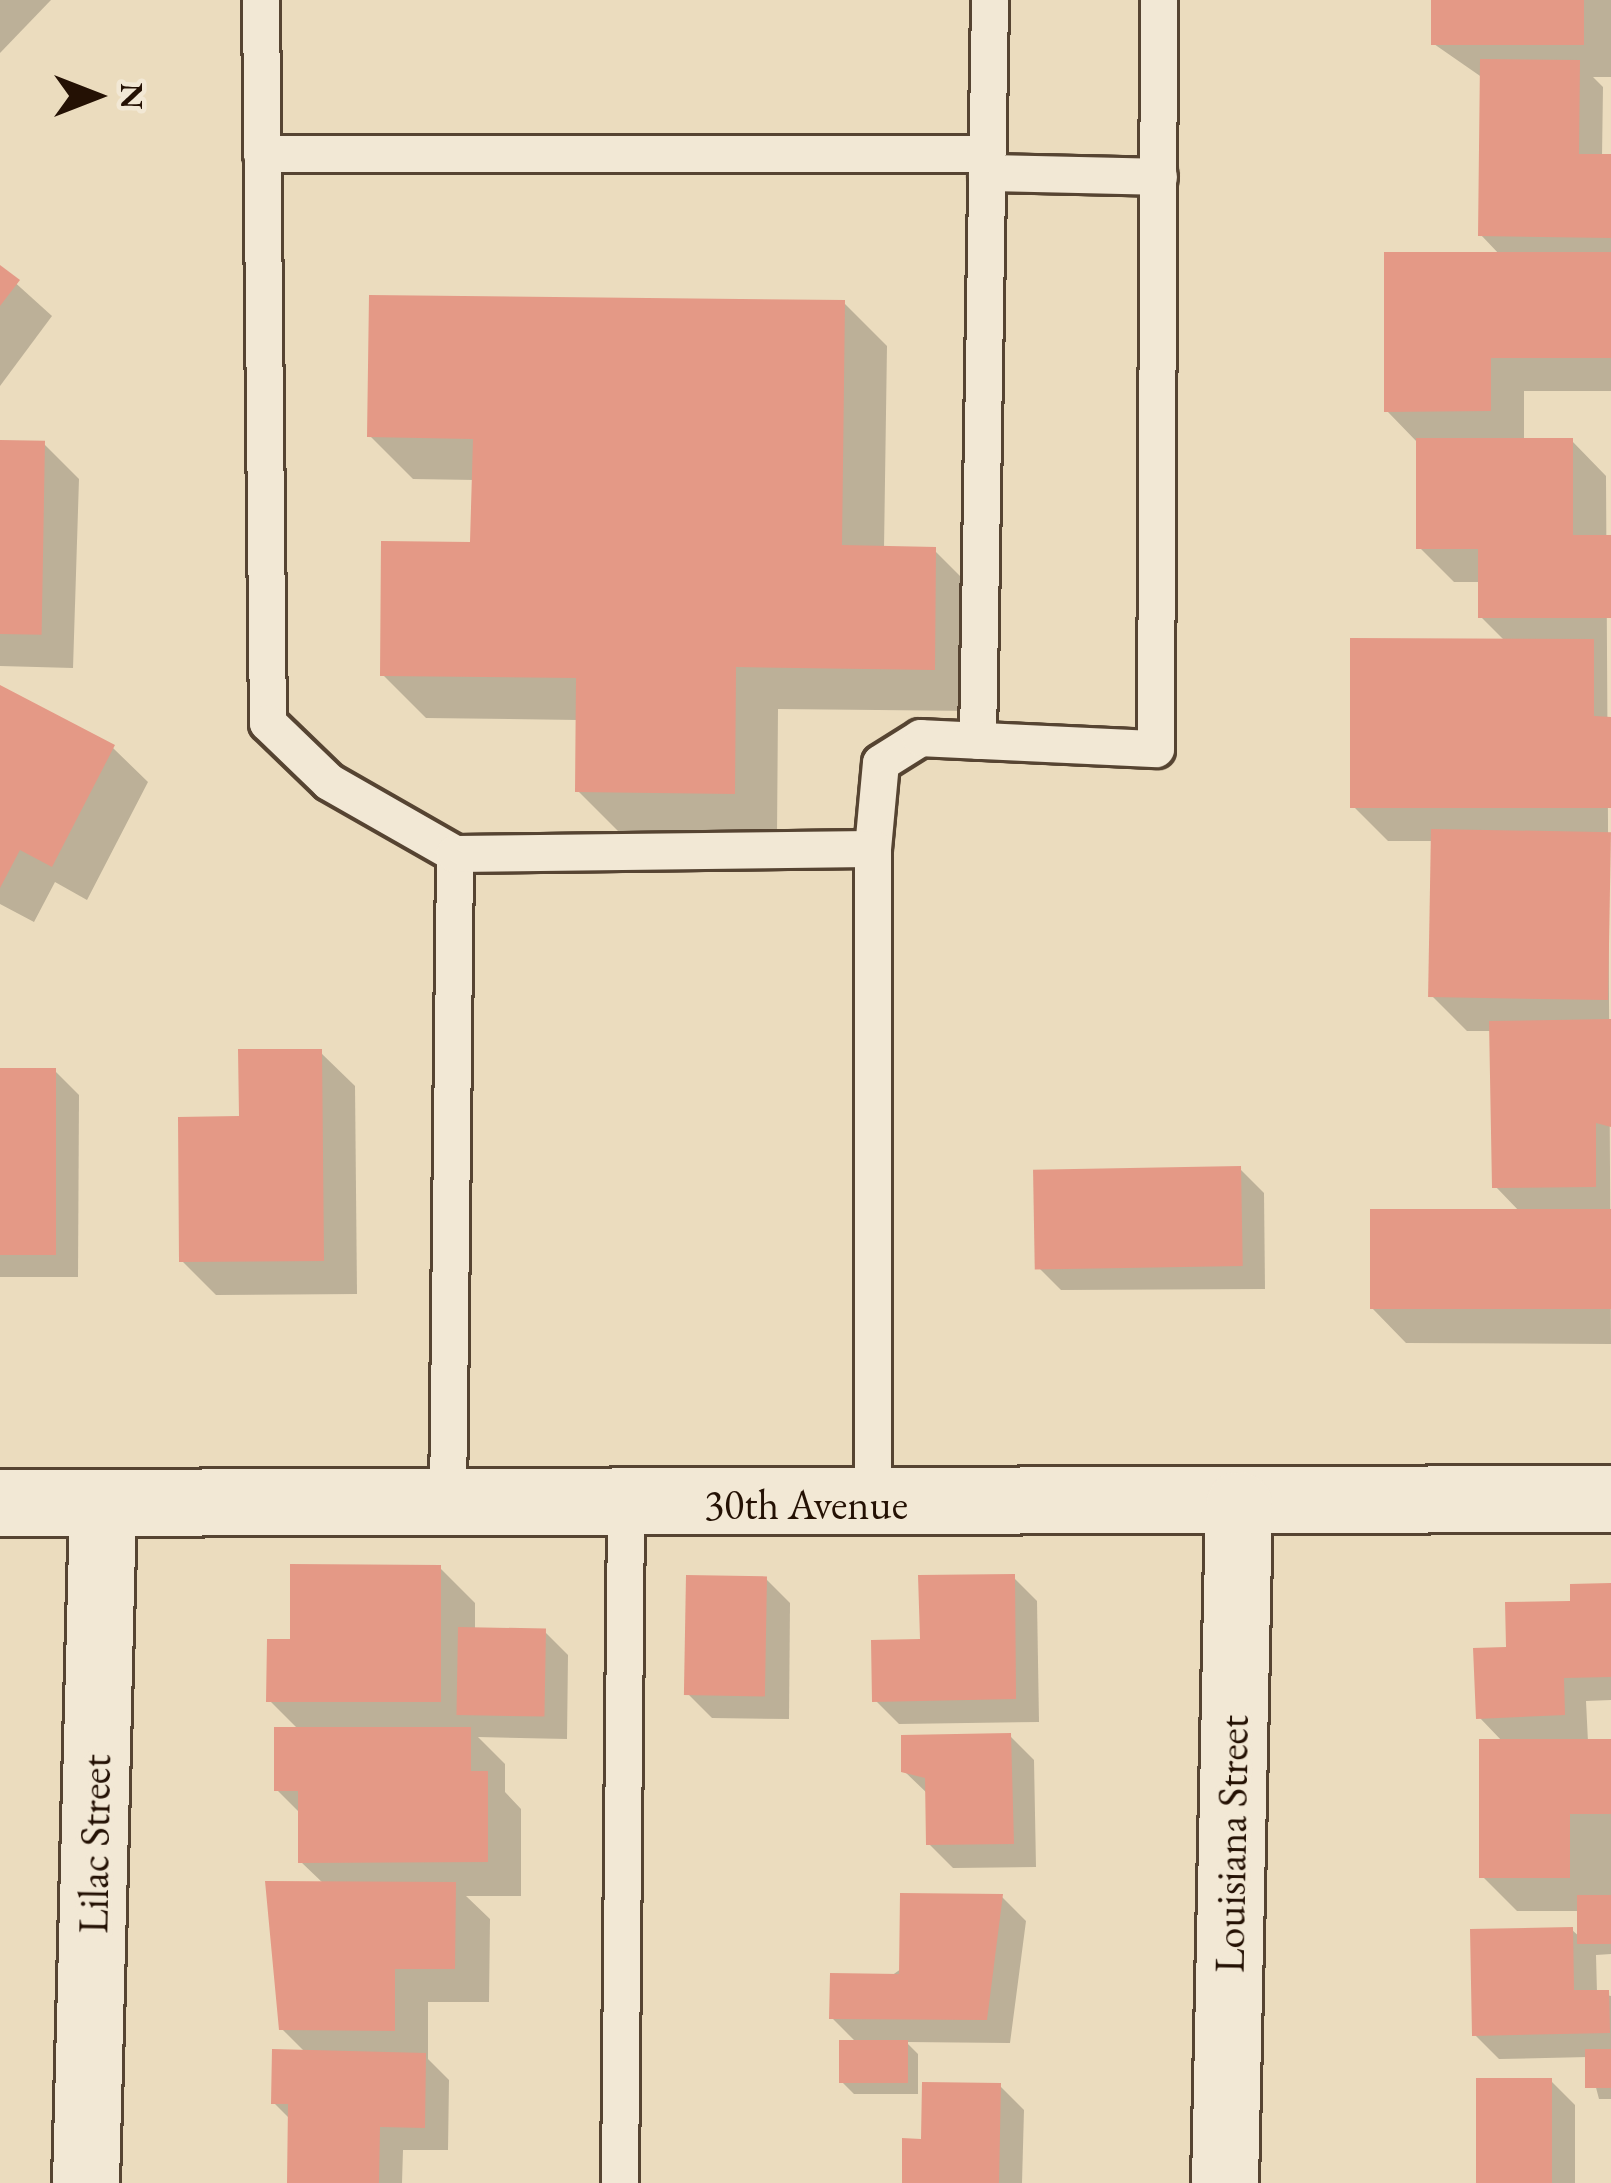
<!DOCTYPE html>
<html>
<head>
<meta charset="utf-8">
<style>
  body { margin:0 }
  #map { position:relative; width:1611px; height:2183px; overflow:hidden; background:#ebdcbe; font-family:"EB Garamond",serif }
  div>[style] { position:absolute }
  .shadow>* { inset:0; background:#0003 }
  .building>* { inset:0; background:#e49986; transform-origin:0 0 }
  .roads { filter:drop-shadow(3px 0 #564432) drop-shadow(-3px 0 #564432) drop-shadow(0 3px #564432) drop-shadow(0 -3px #564432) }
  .lane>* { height:36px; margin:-18px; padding:0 18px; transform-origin:18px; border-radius:18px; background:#f2e8d5 }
  .street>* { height:66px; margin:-33px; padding:0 33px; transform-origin:33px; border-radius:33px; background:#f2e8d5 }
  .secondary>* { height:66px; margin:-33px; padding:0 33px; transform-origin:33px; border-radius:33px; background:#f2e8d5 }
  span { translate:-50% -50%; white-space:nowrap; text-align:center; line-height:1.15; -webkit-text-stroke:9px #f2e8d5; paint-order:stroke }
  .street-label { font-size:42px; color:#241104 }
  .north { position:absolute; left:36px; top:36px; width:120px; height:120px; -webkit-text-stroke:9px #f2e8d5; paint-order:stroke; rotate:90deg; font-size:33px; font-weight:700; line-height:48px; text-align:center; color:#241104 }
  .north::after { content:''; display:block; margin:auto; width:42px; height:54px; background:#241104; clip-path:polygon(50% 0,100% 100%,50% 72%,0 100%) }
</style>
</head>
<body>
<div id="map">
  <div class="shadow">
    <i style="clip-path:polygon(0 0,51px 0,0 53px)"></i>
    <i style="clip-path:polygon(1434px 0,1611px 0,1611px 77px,1593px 77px,1603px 87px,1602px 157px,1611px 157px,1611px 391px,1524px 391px,1524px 441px,1572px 441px,1606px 476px,1611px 1344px,1406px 1343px,1372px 1308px,1521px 1213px,1495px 1186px,1493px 1031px,1467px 1031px,1432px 996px,1434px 841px,1388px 841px,1353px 806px,1506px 642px,1481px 617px,1481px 582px,1454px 582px,1419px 547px,1419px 444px,1387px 411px,1500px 255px,1481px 235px,1483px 78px,1434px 44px)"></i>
    <i style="clip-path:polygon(0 269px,52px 316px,0 386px)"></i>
    <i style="clip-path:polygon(844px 303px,887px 346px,884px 549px,934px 550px,977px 593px,976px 711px,778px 709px,777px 836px,621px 834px,578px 791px,578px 720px,426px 718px,383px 675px,473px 545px,475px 480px,413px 479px,370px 436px)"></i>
    <i style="clip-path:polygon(0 443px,44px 444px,79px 479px,73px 668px,0 666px)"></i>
    <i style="clip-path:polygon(0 688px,113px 748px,148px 782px,87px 900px,55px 882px,34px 922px,0 904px)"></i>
    <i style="clip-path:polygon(320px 1052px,355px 1086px,357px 1294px,216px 1295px,182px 1261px)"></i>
    <i style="clip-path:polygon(0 1071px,55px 1071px,79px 1095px,78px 1277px,0 1277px)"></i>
    <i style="clip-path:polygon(1240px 1169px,1264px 1193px,1265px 1289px,1061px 1290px,1037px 1266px)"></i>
    <i style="clip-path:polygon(440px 1568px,475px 1603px,475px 1630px,544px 1631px,568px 1655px,567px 1739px,478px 1737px,505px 1764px,505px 1792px,521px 1809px,521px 1896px,466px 1896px,490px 1919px,489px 2002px,428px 2002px,428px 2059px,449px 2080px,448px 2150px,403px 2150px,402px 2183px,290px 2183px,291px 2120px,274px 2103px,306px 2053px,282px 2029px,324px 1884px,301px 1862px,301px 1814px,277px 1790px,299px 1730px,269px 1700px,293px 1642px)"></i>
    <i style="clip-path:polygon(1013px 1577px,1037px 1601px,1039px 1722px,899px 1724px,875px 1700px,923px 1642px)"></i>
    <i style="clip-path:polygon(766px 1579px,790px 1603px,789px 1719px,712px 1718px,688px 1694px)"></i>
    <i style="clip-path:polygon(1611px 1586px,1611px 1700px,1586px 1701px,1588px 1742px,1611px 1742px,1611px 1954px,1596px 1955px,1597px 1993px,1611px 1996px,1611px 2099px,1599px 2099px,1588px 2057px,1499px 2059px,1475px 2035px,1572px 1930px,1581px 1938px,1580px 1911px,1517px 1911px,1482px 1876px,1503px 1742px,1479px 1717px,1509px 1650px)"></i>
    <i style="clip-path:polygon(1010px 1736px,1034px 1760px,1036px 1867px,953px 1868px,929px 1844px,929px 1795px,904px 1771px)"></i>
    <i style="clip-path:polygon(1002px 1897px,1026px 1921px,1010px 2043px,906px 2042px,918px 2054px,918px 2094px,854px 2094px,842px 2082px,857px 2043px,832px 2018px)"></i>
    <i style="clip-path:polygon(1551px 2081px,1575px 2105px,1575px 2183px,1480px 2183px)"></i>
    <i style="clip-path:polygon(1000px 2086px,1024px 2110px,1022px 2183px,905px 2183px,924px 2142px)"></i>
  </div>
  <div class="building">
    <i style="left:1431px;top:0;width:153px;height:45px"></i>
    <i style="clip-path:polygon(1480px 59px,1580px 60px,1579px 154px,1611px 154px,1611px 238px,1478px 236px)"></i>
    <i style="clip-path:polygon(1384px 252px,1611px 252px,1611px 358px,1491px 358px,1491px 411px,1384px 412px)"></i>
    <i style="clip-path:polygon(0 265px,20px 280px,0 306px)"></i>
    <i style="clip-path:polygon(369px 295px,845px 300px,842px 545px,936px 547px,935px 670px,736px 667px,735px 794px,575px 792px,576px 678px,380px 676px,381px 541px,470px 542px,473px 439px,367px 437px)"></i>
    <i style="clip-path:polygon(1416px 438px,1573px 438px,1573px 535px,1611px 535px,1611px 618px,1478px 618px,1478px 549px,1416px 549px)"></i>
    <i style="left:0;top:440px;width:45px;height:194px;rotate:1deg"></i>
    <i style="clip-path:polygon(1350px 638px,1594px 639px,1594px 716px,1611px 717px,1611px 808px,1350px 808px)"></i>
    <i style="clip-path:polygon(0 685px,115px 745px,52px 867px,20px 850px,0 888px)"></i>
    <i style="left:1431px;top:829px;width:180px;height:168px;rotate:1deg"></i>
    <i style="clip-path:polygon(1611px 1019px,1611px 1127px,1596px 1123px,1596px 1187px,1492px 1188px,1489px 1021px)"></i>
    <i style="clip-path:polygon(238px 1049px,322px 1049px,324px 1261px,179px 1262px,178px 1117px,239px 1116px)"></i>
    <i style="left:0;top:1068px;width:56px;height:187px"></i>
    <i style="left:1241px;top:1166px;width:100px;height:208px;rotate:89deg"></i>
    <i style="left:1370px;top:1209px;width:241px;height:100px"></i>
    <i style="clip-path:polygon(290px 1564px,441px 1565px,441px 1702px,266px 1702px,267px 1639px,290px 1639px)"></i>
    <i style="clip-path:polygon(1015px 1574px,1016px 1699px,872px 1702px,871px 1640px,920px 1639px,918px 1575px)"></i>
    <i style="left:686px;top:1575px;width:81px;height:120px;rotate:1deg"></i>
    <i style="clip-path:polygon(1611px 1583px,1611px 1677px,1564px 1678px,1565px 1715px,1476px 1719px,1473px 1648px,1506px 1647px,1505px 1602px,1570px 1601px,1570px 1584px)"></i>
    <i style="left:458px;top:1627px;width:88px;height:88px;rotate:1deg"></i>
    <i style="clip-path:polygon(274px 1727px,471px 1727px,471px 1771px,488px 1771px,488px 1862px,298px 1863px,298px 1791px,274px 1791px)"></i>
    <i style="clip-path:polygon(1011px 1733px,1014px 1844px,926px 1845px,925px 1778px,901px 1772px,901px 1735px)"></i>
    <i style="clip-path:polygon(1479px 1739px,1611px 1739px,1611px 1814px,1570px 1814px,1570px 1878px,1479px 1878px)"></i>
    <i style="clip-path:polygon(265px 1881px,456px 1882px,455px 1969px,395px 1969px,395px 2031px,279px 2030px)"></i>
    <i style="clip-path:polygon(900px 1893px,1003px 1894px,987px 2020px,829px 2019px,830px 1973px,899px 1974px)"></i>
    <i style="left:1611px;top:1895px;width:49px;height:34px;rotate:90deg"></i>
    <i style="clip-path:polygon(1573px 1927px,1574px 1990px,1609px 1990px,1610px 2033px,1472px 2036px,1470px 1929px)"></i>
    <i style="left:839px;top:2040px;width:69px;height:43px"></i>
    <i style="clip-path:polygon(272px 2049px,426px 2053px,425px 2128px,380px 2127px,379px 2183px,287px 2183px,288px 2104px,271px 2104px)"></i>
    <i style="left:1585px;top:2049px;width:26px;height:39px"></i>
    <i style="left:1476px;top:2078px;width:76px;height:105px"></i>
    <i style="clip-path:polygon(922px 2082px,1001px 2083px,999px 2183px,902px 2183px,902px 2138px,921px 2139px)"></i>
  </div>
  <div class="roads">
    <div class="lane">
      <i style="left:261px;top:0;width:723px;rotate:89.45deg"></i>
      <i style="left:268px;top:723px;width:85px;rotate:44deg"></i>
      <i style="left:329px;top:782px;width:145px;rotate:29.7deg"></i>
      <i style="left:262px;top:154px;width:725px"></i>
      <i style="left:987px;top:173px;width:172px;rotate:1.3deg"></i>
      <i style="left:978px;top:741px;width:741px;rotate:-89.07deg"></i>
      <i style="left:873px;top:849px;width:86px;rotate:-84.7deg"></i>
      <i style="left:881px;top:763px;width:47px;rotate:-32deg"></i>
      <i style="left:921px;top:738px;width:235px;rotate:2.7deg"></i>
      <i style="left:1156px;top:749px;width:749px;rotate:-89.77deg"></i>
      <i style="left:448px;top:1505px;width:651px;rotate:-89.38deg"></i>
      <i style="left:455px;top:854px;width:418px;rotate:-0.7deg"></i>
      <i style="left:873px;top:849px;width:656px;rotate:90deg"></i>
      <i style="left:620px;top:2183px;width:678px;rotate:-89.49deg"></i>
    </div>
    <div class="street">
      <i style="left:86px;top:2183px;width:677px;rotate:-88.56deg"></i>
    </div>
    <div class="secondary">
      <i style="left:0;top:1503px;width:1611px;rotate:-0.14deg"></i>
      <i style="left:1225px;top:2183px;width:678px;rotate:-88.82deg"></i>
    </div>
  </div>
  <div class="street-label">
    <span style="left:806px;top:1505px">30th Avenue</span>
    <span style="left:95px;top:1844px;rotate:-89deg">Lilac Street</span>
    <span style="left:1232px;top:1844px;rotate:-89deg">Louisiana Street</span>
  </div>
  <div class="north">N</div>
</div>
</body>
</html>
